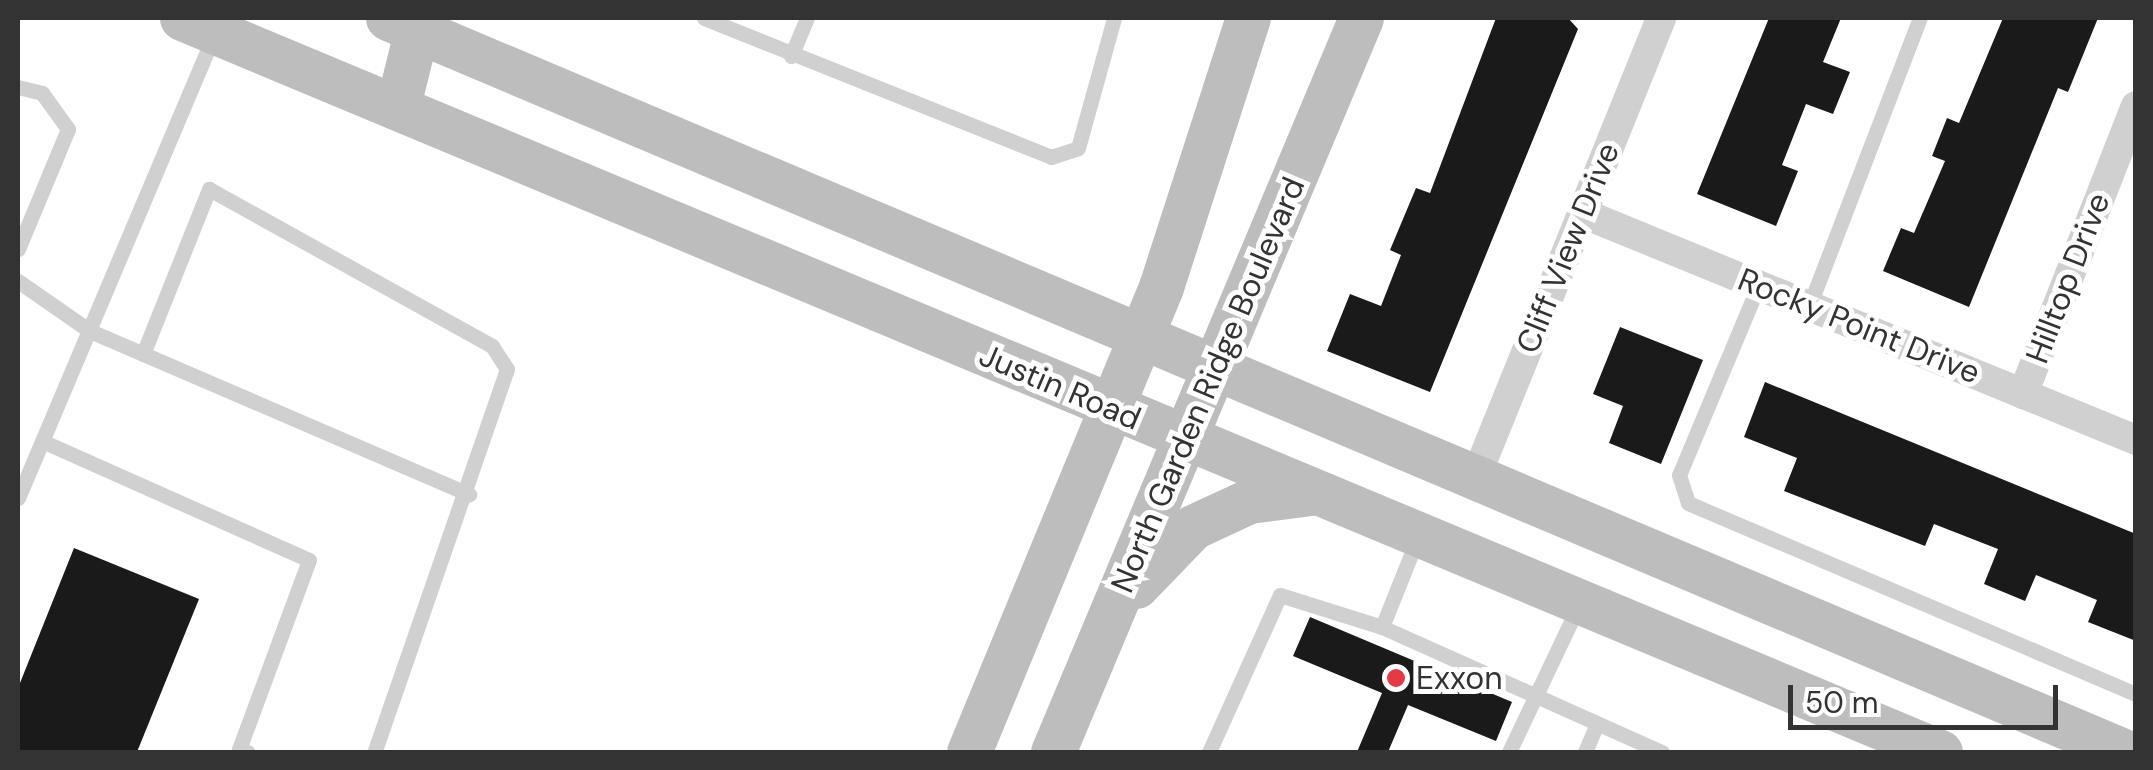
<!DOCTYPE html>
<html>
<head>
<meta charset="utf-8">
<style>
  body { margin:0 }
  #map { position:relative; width:2153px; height:770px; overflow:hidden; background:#fff; font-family:"DM Sans",sans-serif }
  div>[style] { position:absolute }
  .building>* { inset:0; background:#1a1a1a }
  .service>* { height:15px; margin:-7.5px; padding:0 7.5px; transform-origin:7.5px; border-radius:7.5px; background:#d0d0d0 }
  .minor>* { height:30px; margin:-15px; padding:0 15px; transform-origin:15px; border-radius:15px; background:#d0d0d0 }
  .secondary>* { height:45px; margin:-22.5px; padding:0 22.5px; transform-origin:22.5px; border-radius:22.5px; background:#bdbdbd }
  .dots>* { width:28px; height:28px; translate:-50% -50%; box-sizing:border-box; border:5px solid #fff; border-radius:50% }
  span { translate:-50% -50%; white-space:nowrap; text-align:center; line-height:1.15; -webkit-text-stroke:10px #fff; paint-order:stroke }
  .street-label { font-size:32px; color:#333 }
  .poi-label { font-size:32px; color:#333 }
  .left { translate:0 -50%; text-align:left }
  .frame { position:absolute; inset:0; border:20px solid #333; pointer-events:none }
  .scale { position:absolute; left:1788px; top:685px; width:270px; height:45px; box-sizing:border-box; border:5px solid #333; border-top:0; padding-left:12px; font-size:30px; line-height:35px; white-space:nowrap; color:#333; -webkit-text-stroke:8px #fff; paint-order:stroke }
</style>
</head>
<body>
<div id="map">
  <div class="building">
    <i style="clip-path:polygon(1496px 18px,1568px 18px,1578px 29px,1430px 392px,1327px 351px,1350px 294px,1381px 306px,1401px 255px,1390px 250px,1416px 188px,1430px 193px)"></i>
    <i style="clip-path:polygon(1769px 18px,1841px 18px,1823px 62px,1850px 72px,1833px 114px,1806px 104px,1782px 165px,1798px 171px,1776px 226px,1697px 194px)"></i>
    <i style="clip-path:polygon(2003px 18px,2098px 18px,2068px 92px,2058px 88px,1969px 307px,1883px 271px,1901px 228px,1914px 233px,1945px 161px,1932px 156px,1947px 118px,1959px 123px)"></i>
    <i style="clip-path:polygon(1620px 327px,1703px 360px,1661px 464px,1609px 443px,1623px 406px,1593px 394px)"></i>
    <i style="clip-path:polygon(1765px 382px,2136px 534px,2136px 641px,2088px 622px,2097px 600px,2036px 575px,2025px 601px,1984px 584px,1998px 549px,1934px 524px,1925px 546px,1784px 491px,1797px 458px,1744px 437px)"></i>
    <i style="clip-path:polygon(74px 548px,199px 599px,137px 752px,18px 752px,18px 688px)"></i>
    <i style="clip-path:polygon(1310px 617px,1512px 702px,1496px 741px,1408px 705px,1388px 752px,1357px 752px,1382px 693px,1293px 656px)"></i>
  </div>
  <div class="service">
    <i style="left:704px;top:18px;width:374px;rotate:21.8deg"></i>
    <i style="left:1051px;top:157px;width:28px;rotate:-18deg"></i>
    <i style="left:1078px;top:148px;width:135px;rotate:-74.5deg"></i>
    <i style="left:791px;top:56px;width:41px;rotate:-67.2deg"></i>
    <i style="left:18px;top:87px;width:25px;rotate:14deg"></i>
    <i style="left:42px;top:93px;width:44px;rotate:54.2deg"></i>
    <i style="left:68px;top:129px;width:130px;rotate:112.6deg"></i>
    <i style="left:18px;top:281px;width:88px;rotate:34.8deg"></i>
    <i style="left:90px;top:331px;width:413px;rotate:23.3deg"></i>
    <i style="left:1759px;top:284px;width:207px;rotate:112.7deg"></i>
    <i style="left:1679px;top:475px;width:29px;rotate:72deg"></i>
    <i style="left:1688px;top:503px;width:487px;rotate:23.1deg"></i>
    <i style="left:1810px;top:304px;width:306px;rotate:-69deg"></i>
    <i style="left:143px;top:354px;width:178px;rotate:-68.2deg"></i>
    <i style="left:209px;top:189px;width:324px;rotate:29deg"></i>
    <i style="left:492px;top:346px;width:27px;rotate:57deg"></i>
    <i style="left:507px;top:369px;width:405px;rotate:109.1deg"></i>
    <i style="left:42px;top:441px;width:292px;rotate:24deg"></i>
    <i style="left:309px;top:560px;width:202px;rotate:110.3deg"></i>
    <i style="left:239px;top:749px;width:9px;rotate:18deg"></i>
    <i style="left:18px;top:498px;width:503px;rotate:-67.06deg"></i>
    <i style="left:1382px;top:627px;width:307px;rotate:24.1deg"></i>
    <i style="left:1209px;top:752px;width:172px;rotate:-65.7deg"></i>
    <i style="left:1280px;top:595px;width:107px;rotate:17.4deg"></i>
    <i style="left:1382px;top:627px;width:97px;rotate:-68.2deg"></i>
    <i style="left:1509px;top:752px;width:161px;rotate:-64.6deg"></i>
    <i style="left:1585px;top:752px;width:30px;rotate:-67deg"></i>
  </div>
  <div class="minor">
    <i style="left:1582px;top:213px;width:599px;rotate:22.28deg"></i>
    <i style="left:2023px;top:394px;width:309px;rotate:-68.6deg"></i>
    <i style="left:1475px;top:479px;width:497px;rotate:-68deg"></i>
  </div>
  <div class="secondary">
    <i style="left:182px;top:18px;width:1905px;rotate:22.66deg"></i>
    <i style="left:388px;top:18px;width:1887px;rotate:22.9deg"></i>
    <i style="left:398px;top:105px;width:78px;rotate:-76deg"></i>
    <i style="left:1136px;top:586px;width:82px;rotate:-46deg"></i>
    <i style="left:1193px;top:527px;width:62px;rotate:-24.9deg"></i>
    <i style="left:1249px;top:501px;width:62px;rotate:-7.5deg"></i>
    <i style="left:969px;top:752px;width:503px;rotate:-67.56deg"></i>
    <i style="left:1161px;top:287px;width:283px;rotate:-72.1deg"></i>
    <i style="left:1053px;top:752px;width:796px;rotate:-67.24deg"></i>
  </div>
  <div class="dots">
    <i style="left:1396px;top:678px;background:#e63946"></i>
  </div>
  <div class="street-label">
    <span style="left:1568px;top:248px;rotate:-68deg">Cliff View Drive</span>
    <span style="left:2068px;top:278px;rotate:-69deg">Hilltop Drive</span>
    <span style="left:1859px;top:326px;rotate:22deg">Rocky Point Drive</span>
    <span style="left:1208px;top:385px;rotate:-67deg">North Garden Ridge Boulevard</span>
    <span style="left:1060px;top:387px;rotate:23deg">Justin Road</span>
  </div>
  <div class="poi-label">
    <span class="left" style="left:1416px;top:678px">Exxon</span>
  </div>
  <div class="frame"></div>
  <div class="scale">50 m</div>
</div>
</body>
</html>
